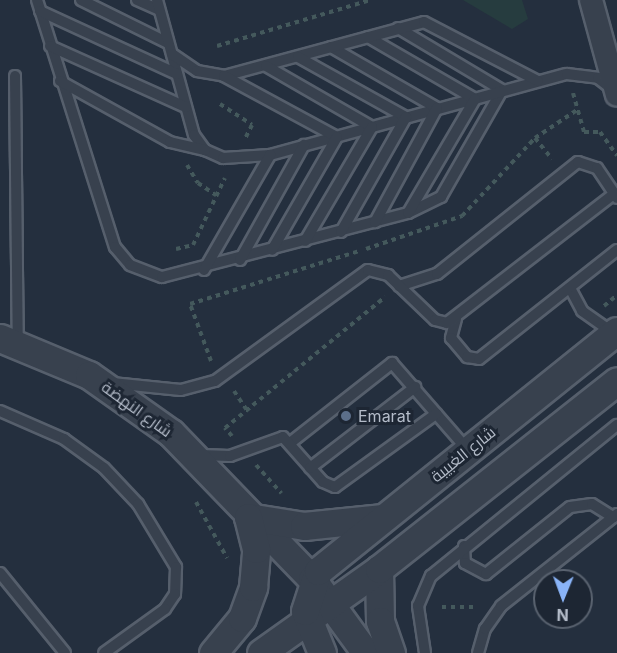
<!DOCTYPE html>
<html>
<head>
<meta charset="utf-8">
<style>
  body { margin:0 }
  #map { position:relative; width:617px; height:653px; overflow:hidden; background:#242f3e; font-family:Inter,Cairo,sans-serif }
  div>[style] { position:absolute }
  .green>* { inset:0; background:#263c3f }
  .path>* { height:4px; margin-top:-2px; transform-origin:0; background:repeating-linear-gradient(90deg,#44595c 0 4.5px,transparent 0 9px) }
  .roads { filter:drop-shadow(2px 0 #565f6c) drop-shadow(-2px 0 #565f6c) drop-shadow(0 2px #565f6c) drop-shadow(0 -2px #565f6c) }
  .service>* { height:10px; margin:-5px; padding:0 5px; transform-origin:5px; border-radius:5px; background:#38414e }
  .minor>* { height:22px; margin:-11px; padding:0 11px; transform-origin:11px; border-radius:11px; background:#38414e }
  .tertiary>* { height:27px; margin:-13.5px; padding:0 13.5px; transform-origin:13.5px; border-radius:13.5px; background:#38414e }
  .dots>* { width:16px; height:16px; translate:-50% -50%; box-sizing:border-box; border:3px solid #1d2633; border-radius:50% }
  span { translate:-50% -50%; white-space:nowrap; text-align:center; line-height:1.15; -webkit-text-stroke:6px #1d2633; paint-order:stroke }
  .street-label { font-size:16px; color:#b4bcc9 }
  .poi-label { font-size:16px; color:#b4bcc9 }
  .left { translate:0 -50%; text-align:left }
  .north { position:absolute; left:533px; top:569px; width:60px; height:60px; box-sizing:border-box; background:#1d2633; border:2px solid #59626f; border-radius:50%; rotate:181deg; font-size:16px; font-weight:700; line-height:24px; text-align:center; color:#b4bcc9 }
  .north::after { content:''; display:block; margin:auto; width:21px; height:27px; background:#8ab4f8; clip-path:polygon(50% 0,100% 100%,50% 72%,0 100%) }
</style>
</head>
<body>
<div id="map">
  <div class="green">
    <i style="clip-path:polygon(463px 0,522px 0,528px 19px,512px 29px)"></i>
  </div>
  <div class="path">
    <i style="left:217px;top:46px;width:160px;rotate:-16.7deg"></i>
    <i style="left:573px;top:93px;width:41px;rotate:74.2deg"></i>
    <i style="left:584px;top:132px;width:16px"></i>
    <i style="left:600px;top:132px;width:29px;rotate:54deg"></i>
    <i style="left:220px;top:104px;width:38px;rotate:33deg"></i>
    <i style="left:252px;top:125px;width:16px;rotate:117deg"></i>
    <i style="left:535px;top:138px;width:27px;rotate:51deg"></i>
    <i style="left:187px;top:165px;width:21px;rotate:59deg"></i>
    <i style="left:198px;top:183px;width:22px;rotate:34deg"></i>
    <i style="left:176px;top:249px;width:17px;rotate:-13deg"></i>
    <i style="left:193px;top:245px;width:74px;rotate:-64.5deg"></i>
    <i style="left:366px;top:249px;width:102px;rotate:-19deg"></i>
    <i style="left:462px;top:216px;width:107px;rotate:-46.9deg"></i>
    <i style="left:535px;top:138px;width:50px;rotate:-33.7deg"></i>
    <i style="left:604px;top:306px;width:17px;rotate:-40deg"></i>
    <i style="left:211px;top:361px;width:61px;rotate:-110.2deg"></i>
    <i style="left:190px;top:304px;width:177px;rotate:-17.4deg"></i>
    <i style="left:234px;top:391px;width:23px;rotate:56deg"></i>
    <i style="left:232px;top:436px;width:11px;rotate:-131deg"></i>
    <i style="left:225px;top:428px;width:207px;rotate:-39.3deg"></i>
    <i style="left:256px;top:465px;width:38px;rotate:48deg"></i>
    <i style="left:196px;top:502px;width:64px;rotate:61deg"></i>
    <i style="left:442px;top:607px;width:35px"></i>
  </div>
  <div class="roads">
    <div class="service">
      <i style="left:37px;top:0;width:259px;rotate:72.5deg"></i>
      <i style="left:115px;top:247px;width:23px;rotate:50deg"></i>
      <i style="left:130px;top:265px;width:34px;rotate:21deg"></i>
      <i style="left:162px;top:277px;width:254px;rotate:-14.6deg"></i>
      <i style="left:408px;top:213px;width:37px;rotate:-26deg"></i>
      <i style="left:441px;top:197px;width:123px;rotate:-60.3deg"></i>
      <i style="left:502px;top:90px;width:121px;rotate:-149.2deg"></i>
      <i style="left:81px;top:0;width:97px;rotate:26.3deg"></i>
      <i style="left:137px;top:0;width:24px;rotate:24deg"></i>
      <i style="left:157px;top:0;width:140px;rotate:74.7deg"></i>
      <i style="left:194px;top:135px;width:19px;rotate:54deg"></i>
      <i style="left:205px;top:150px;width:20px;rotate:24deg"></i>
      <i style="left:223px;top:158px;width:47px;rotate:-3.7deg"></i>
      <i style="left:270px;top:155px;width:308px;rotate:-15.3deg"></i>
      <i style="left:567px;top:74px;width:31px;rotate:7deg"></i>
      <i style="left:598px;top:78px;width:18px;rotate:38deg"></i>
      <i style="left:40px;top:11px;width:151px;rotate:24.7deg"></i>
      <i style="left:368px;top:37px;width:124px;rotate:30.1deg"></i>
      <i style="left:475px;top:99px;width:132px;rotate:120.4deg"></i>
      <i style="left:50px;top:46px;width:149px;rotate:24.2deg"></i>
      <i style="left:331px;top:47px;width:122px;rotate:29.9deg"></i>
      <i style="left:437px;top:108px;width:130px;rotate:118.5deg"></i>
      <i style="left:172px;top:54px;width:30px;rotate:34deg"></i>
      <i style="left:197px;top:71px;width:27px;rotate:10deg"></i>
      <i style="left:224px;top:76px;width:207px;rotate:-15.1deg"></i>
      <i style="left:424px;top:22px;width:128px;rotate:27.4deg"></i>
      <i style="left:298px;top:57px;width:124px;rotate:29.1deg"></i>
      <i style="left:406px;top:117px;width:132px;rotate:119.5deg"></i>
      <i style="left:266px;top:66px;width:122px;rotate:29.9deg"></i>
      <i style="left:372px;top:127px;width:132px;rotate:120.4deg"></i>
      <i style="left:15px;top:76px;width:267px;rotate:89.4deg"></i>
      <i style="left:224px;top:76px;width:128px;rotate:28.4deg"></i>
      <i style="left:337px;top:137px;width:130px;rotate:119.9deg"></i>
      <i style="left:60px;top:81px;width:126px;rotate:29deg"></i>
      <i style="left:170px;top:142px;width:36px;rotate:13deg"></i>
      <i style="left:240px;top:260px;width:132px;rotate:-60.9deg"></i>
      <i style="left:204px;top:270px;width:133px;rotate:-60.1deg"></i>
      <i style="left:399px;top:286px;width:40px;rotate:-18deg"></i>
      <i style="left:437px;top:274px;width:180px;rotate:-38.5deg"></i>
      <i style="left:578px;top:162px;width:20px;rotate:18deg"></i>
      <i style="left:597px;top:168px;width:36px;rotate:56deg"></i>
      <i style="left:570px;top:288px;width:26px;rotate:62deg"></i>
      <i style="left:582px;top:311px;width:38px;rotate:35deg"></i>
      <i style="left:456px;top:319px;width:20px;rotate:105deg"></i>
      <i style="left:451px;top:338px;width:25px;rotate:50deg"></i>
      <i style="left:467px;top:357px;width:12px;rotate:9deg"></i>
      <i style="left:479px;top:359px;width:176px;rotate:-38.3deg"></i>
      <i style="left:112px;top:383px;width:69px;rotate:5.8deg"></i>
      <i style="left:181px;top:390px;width:35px;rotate:-15deg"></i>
      <i style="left:215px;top:381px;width:189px;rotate:-36deg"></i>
      <i style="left:368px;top:270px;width:21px;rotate:14deg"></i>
      <i style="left:388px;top:275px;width:65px;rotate:43.8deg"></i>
      <i style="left:435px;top:320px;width:12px;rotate:14deg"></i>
      <i style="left:447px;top:323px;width:211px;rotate:-37.7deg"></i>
      <i style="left:0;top:411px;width:70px;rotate:23.6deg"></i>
      <i style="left:64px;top:439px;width:49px;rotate:35.9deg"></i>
      <i style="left:104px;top:468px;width:50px;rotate:46.6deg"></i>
      <i style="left:138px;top:504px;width:74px;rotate:58.9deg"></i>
      <i style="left:176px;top:567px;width:27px;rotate:92deg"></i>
      <i style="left:175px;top:594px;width:18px;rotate:124deg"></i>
      <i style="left:165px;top:609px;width:75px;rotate:144.2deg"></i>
      <i style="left:290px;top:443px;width:130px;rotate:-38.1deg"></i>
      <i style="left:392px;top:363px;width:116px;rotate:48.9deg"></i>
      <i style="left:200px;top:455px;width:30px;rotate:2deg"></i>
      <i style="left:230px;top:456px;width:56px;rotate:-19.7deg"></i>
      <i style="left:283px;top:437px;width:60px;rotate:48.4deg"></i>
      <i style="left:323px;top:482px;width:13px;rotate:23deg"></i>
      <i style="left:335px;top:487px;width:125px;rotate:-35.9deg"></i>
      <i style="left:310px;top:468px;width:133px;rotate:-37.6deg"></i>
      <i style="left:464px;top:546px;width:17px;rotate:87deg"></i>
      <i style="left:465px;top:563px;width:24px;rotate:28deg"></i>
      <i style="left:486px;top:574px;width:107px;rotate:-38.6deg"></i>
      <i style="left:570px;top:507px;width:22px;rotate:-8deg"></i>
      <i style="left:592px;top:504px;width:25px;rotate:32deg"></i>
      <i style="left:0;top:573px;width:103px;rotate:50.9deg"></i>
      <i style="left:425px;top:653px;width:48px;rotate:-98.5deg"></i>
      <i style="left:418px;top:606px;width:33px;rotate:-67deg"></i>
      <i style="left:431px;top:576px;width:240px;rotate:-39.1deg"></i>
      <i style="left:478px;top:653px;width:25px;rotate:-74deg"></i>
      <i style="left:485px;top:629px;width:28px;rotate:-55deg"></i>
      <i style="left:501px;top:606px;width:148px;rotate:-38.4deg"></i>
    </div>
    <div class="minor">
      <i style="left:591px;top:0;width:98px;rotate:74.7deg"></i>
    </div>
    <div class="tertiary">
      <i style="left:0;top:338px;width:96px;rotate:22.6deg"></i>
      <i style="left:89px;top:375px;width:100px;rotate:35.3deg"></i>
      <i style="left:171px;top:433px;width:203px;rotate:46deg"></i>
      <i style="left:312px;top:579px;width:92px;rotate:53.9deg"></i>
      <i style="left:248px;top:517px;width:57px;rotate:9.1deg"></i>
      <i style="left:304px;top:526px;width:77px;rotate:-5.9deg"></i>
      <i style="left:379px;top:569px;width:52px;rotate:88.9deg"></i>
      <i style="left:380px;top:621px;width:34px;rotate:71deg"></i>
      <i style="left:213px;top:653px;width:45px;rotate:-50.4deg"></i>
      <i style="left:242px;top:618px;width:33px;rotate:-70deg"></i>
      <i style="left:253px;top:587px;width:38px;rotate:-85deg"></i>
      <i style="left:256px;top:549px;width:33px;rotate:-104deg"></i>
      <i style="left:261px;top:653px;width:145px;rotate:-35.4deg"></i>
      <i style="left:379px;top:569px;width:303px;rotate:-38.3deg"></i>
      <i style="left:322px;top:653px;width:45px;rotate:-112deg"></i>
      <i style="left:305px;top:611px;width:42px;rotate:-72deg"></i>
      <i style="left:318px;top:571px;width:383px;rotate:-38.8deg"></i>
    </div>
  </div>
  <div class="dots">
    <i style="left:346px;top:416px;background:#5c6f8a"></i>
  </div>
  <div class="street-label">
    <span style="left:137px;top:409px;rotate:36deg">شارع النهضة</span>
    <span style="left:463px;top:454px;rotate:-39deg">شارع الغبيبة</span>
  </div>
  <div class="poi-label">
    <span class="left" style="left:358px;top:416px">Emarat</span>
  </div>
  <div class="north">N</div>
</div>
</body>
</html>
